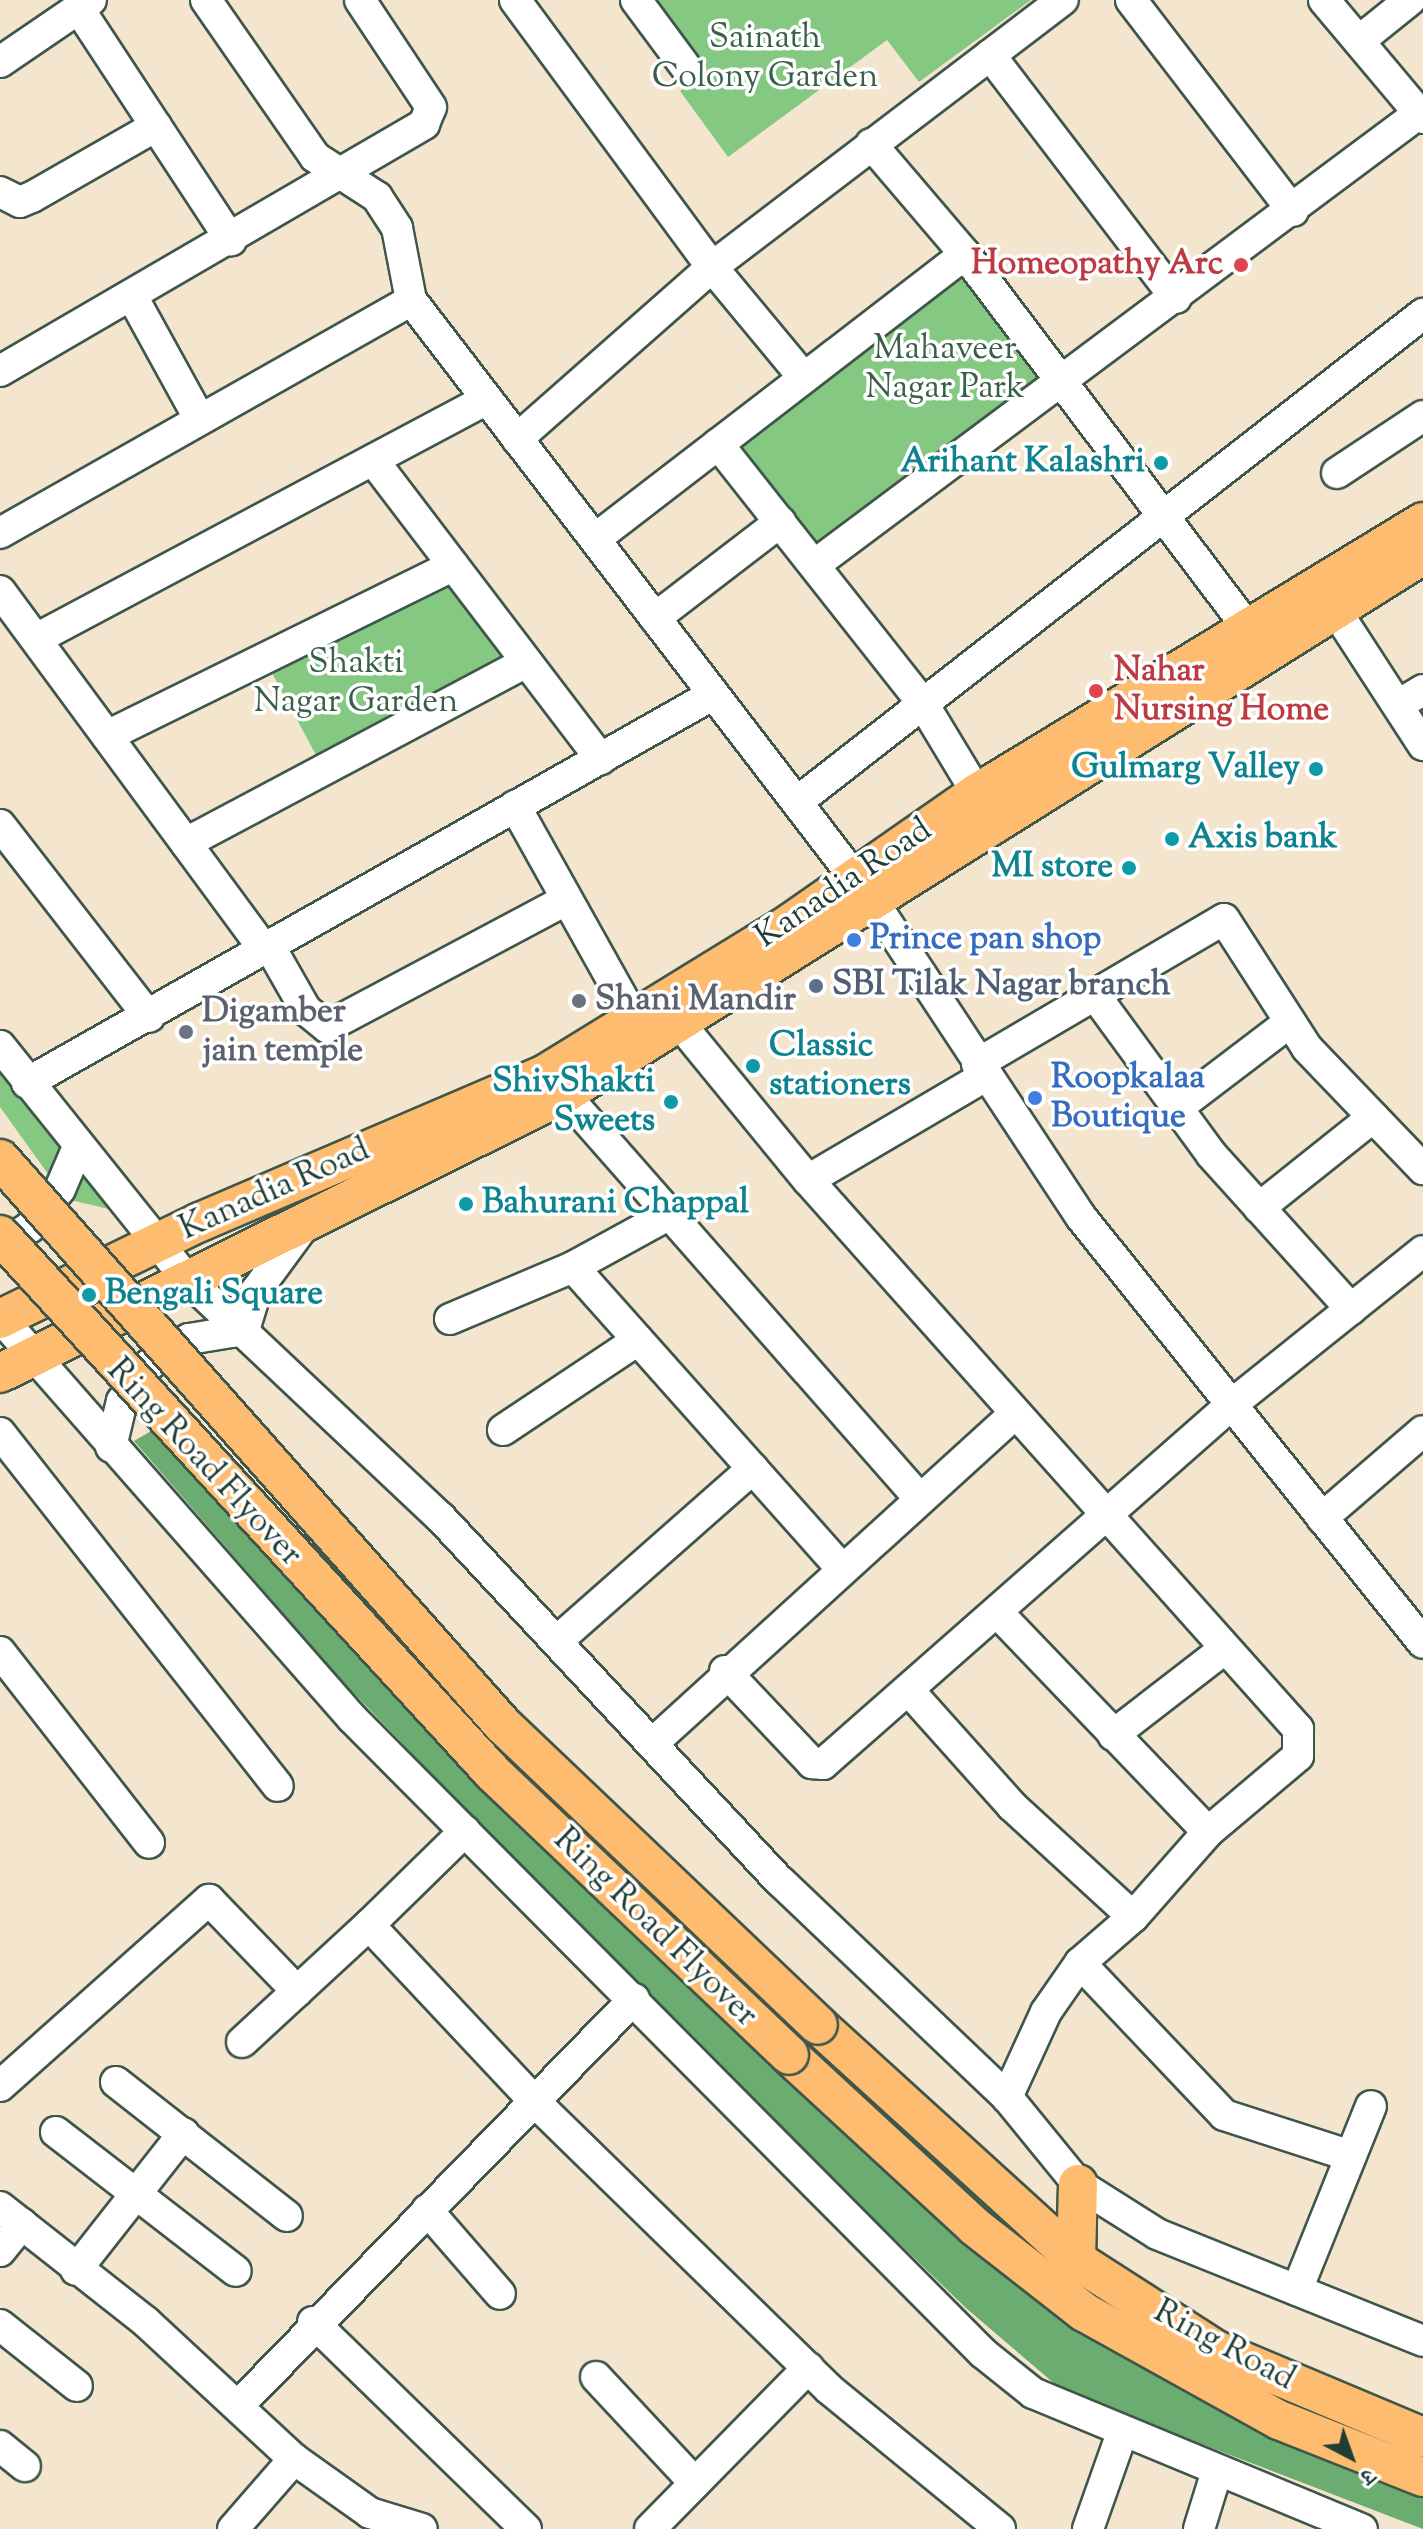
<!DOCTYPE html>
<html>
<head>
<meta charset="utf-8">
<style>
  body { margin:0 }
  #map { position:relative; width:1423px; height:2529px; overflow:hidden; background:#f4e6ce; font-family:"Sorts Mill Goudy","Noto Serif Devanagari",serif }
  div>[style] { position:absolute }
  .green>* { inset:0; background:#84c882; transform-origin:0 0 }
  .forest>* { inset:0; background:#6bac70 }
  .roads { filter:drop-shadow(2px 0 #3f564b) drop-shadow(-2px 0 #3f564b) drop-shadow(0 2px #3f564b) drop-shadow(0 -2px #3f564b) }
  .minor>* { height:30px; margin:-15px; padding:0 15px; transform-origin:15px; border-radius:15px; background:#fff }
  .major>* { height:38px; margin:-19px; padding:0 19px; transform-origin:19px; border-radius:19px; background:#febc70 }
  .bridges { filter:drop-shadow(2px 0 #3f564b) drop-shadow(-2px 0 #3f564b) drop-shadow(0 2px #3f564b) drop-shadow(0 -2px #3f564b) }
  .major-bridge>* { height:38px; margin:-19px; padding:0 19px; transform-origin:19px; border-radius:19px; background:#febc70 }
  .dots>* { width:22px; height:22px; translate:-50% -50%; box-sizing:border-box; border:4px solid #fff; border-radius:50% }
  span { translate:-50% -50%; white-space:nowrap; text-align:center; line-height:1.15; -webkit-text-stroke:7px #fff; paint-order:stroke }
  .park-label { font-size:34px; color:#386048 }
  .health-label { font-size:34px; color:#be3a42; font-weight:700 }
  .right { translate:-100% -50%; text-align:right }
  .left { translate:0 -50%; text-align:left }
  .culture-label { font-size:34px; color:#0d838f; font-weight:700 }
  .street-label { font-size:34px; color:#1f3d34 }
  .shop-label { font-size:34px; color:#366cbe; font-weight:700 }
  .service-label { font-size:34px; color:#4e5e75; font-weight:700 }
  .worship-label { font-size:34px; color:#5b616d; font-weight:700 }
  .north { position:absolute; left:1311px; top:2417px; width:80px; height:80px; -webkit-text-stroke:6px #fff; paint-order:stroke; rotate:139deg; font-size:22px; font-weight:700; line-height:32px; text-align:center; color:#1f3d34 }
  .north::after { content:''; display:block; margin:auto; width:28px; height:36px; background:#1f3d34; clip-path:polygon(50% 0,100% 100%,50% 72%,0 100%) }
</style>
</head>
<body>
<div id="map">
  <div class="green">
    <i style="clip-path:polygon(656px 0,1031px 0,919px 82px,887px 40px,728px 157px,680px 91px,707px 70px)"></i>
    <i style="left:965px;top:254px;width:158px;height:312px;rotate:53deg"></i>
    <i style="clip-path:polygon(453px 566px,526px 662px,324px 770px,264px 658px)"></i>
    <i style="clip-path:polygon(0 1062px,113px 1210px,66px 1199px,0 1107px)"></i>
  </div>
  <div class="forest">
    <i style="clip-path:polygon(158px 1427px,976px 2250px,1145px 2370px,1423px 2491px,1423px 2529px,1063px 2391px,966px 2308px,704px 2055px,341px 1680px,134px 1441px)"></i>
  </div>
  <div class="roads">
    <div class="minor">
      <i style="left:206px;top:0;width:191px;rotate:55.2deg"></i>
      <i style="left:315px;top:157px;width:74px;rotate:32.8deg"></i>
      <i style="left:377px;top:197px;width:37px;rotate:57deg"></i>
      <i style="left:397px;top:228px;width:73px;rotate:79deg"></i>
      <i style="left:411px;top:300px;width:760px;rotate:52.48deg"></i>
      <i style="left:874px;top:903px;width:376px;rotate:56.6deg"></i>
      <i style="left:1081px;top:1217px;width:546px;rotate:51.24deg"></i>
      <i style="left:515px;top:0;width:332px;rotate:53.6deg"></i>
      <i style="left:712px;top:267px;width:144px;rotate:50.3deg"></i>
      <i style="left:636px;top:0;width:87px;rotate:53.4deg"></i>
      <i style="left:1131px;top:0;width:266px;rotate:52.5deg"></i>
      <i style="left:1324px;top:0;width:154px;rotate:50deg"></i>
      <i style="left:79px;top:9px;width:277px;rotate:56.7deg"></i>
      <i style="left:1359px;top:41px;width:65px;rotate:-38.8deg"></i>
      <i style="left:990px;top:55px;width:306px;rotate:52.6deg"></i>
      <i style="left:0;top:62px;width:110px;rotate:-34.3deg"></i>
      <i style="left:871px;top:144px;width:145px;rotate:49.5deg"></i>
      <i style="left:965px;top:254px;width:489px;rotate:52.9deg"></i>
      <i style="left:0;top:192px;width:22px;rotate:27deg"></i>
      <i style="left:20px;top:202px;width:13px;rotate:-23deg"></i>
      <i style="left:32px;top:197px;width:143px;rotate:-29.8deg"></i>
      <i style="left:133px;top:298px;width:135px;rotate:61.2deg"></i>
      <i style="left:0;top:371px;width:491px;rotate:-30.2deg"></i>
      <i style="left:424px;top:124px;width:18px;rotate:-68deg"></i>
      <i style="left:431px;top:107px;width:128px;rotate:-123.6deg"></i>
      <i style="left:517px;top:439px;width:260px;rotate:-41.4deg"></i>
      <i style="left:712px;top:267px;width:441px;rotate:-37.3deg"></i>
      <i style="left:718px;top:444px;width:329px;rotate:51.7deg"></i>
      <i style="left:922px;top:702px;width:106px;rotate:58.9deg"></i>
      <i style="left:373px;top:460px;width:376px;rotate:52.7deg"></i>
      <i style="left:1337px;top:473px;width:103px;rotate:-33.5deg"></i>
      <i style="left:0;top:533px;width:472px;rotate:-29.5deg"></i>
      <i style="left:595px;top:539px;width:467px;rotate:-37.6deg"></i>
      <i style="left:817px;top:563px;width:750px;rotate:-36.76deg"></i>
      <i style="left:0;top:591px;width:446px;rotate:53.6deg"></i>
      <i style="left:1336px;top:611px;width:160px;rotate:57deg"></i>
      <i style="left:655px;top:618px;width:158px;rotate:-37.5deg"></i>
      <i style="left:36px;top:639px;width:511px;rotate:-28.02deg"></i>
      <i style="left:1398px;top:705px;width:29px;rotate:-31deg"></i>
      <i style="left:107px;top:736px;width:386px;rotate:-26.2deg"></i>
      <i style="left:797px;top:802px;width:794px;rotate:-37.94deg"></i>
      <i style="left:515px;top:806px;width:244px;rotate:60.8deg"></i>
      <i style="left:0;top:825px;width:243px;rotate:52.2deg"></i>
      <i style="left:186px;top:843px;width:385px;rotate:-28deg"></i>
      <i style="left:270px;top:947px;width:73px;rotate:60.3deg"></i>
      <i style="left:306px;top:1010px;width:27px;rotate:39deg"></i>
      <i style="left:327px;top:1027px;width:271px;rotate:-28deg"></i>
      <i style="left:1097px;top:998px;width:193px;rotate:53.8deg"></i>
      <i style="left:1211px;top:1154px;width:209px;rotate:47.9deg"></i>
      <i style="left:681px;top:1025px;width:200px;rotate:50.7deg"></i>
      <i style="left:808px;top:1180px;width:736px;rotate:48.25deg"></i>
      <i style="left:1298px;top:1729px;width:27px;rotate:90deg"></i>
      <i style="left:1298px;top:1756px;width:118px;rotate:139.8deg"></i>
      <i style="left:1208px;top:1832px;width:305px;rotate:-133.8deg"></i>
      <i style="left:0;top:1046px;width:295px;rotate:51.3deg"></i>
      <i style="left:184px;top:1276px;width:353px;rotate:43.3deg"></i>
      <i style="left:441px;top:1518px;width:498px;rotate:47deg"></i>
      <i style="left:781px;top:1882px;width:312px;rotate:43.6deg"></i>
      <i style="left:1007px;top:2097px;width:112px;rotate:50.8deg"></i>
      <i style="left:1078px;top:2184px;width:93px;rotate:32.3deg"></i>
      <i style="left:1157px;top:2234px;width:287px;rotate:21.9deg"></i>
      <i style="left:977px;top:1064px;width:286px;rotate:-30.4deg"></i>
      <i style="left:1224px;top:919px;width:153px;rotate:57.2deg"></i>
      <i style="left:1307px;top:1048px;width:168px;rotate:46.2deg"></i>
      <i style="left:27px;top:1083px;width:789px;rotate:-29.52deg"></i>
      <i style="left:564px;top:1094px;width:539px;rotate:48.68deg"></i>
      <i style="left:1177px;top:1108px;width:142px;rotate:-37.3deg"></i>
      <i style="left:808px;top:1180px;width:205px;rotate:-30.4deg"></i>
      <i style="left:1259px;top:1208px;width:146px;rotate:-38.6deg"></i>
      <i style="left:0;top:1246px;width:36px;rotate:-32deg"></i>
      <i style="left:30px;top:1227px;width:48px;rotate:-51.7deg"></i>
      <i style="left:60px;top:1189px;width:46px;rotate:-66.8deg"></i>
      <i style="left:573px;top:1267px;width:403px;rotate:48.3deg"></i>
      <i style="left:0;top:1317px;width:534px;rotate:48.72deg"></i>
      <i style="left:352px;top:1718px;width:895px;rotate:45.18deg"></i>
      <i style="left:983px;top:2353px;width:64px;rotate:38.7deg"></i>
      <i style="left:1033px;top:2393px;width:356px;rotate:22.5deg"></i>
      <i style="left:450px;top:1319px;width:134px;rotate:-22.9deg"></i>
      <i style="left:573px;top:1267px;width:106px;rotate:-28.7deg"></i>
      <i style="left:503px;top:1430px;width:162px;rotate:-33.7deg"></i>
      <i style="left:0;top:1433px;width:449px;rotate:51.8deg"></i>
      <i style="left:111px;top:1447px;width:47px;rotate:-76.6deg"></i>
      <i style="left:122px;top:1401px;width:46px;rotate:-52.9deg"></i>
      <i style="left:150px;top:1364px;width:46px;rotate:-32.7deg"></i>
      <i style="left:189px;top:1339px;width:56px;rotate:-9.3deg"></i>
      <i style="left:244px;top:1330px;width:41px;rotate:-72.9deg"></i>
      <i style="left:256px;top:1291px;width:83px;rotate:-53.8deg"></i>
      <i style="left:1322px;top:1518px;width:133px;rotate:-40.7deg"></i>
      <i style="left:557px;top:1641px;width:261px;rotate:-41.4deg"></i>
      <i style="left:0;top:1652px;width:242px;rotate:52deg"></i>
      <i style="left:725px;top:1671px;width:127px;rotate:46.6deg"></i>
      <i style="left:812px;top:1763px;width:11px;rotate:5deg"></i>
      <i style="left:823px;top:1764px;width:543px;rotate:-41.34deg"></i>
      <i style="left:1231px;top:1405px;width:246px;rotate:-38.7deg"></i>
      <i style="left:911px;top:1693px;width:152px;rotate:48.2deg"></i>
      <i style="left:1012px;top:1806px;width:164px;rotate:42.5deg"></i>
      <i style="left:1133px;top:1917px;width:70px;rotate:139deg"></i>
      <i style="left:1080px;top:1963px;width:60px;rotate:124.8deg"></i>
      <i style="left:1046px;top:2012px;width:94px;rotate:114.6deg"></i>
      <i style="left:1113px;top:1735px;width:139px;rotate:-37.7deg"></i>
      <i style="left:653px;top:1743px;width:489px;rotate:-42.3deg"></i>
      <i style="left:465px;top:1831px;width:134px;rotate:135.6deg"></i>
      <i style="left:369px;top:1925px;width:241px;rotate:46.8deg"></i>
      <i style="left:534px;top:2101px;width:412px;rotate:44.3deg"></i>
      <i style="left:829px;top:2389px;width:221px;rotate:39.3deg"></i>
      <i style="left:1133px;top:1917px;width:113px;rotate:-48.6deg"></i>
      <i style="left:1080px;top:1963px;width:209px;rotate:46.5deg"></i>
      <i style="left:1224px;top:2115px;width:133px;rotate:17.9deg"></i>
      <i style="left:242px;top:2042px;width:173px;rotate:-42.7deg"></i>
      <i style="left:116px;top:2082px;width:217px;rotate:38.1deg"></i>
      <i style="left:0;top:2086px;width:280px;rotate:-41.7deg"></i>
      <i style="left:209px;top:1900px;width:127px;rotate:46deg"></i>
      <i style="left:56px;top:2132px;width:227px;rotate:37.7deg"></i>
      <i style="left:0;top:2207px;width:186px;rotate:38.2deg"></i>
      <i style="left:146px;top:2322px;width:202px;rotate:42.8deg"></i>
      <i style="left:294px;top:2459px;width:93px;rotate:35.4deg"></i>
      <i style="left:370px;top:2513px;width:54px;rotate:17.1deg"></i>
      <i style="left:427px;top:2210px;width:111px;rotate:49deg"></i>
      <i style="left:0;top:2251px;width:35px;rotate:-51deg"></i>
      <i style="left:76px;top:2270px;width:174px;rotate:-51.8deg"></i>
      <i style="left:1297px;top:2290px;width:198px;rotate:-68.1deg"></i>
      <i style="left:313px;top:2322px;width:297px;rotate:44.2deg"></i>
      <i style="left:0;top:2325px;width:98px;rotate:38.4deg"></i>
      <i style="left:596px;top:2377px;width:145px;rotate:47deg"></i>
      <i style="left:238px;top:2406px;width:568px;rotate:-45.78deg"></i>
      <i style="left:0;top:2446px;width:32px;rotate:39deg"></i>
      <i style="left:233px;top:2529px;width:93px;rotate:-48.9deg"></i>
      <i style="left:650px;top:2529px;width:226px;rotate:-45.5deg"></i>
      <i style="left:1088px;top:2529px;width:102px;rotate:-70.5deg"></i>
      <i style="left:1199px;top:2529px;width:61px;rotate:-72.8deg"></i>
    </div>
    <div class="major">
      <i style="left:0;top:1319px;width:222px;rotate:-25.9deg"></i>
      <i style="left:200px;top:1222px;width:378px;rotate:-23.2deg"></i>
      <i style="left:547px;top:1073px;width:288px;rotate:-31.6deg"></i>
      <i style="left:792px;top:922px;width:226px;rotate:-34.9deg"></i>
      <i style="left:977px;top:793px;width:522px;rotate:-31.28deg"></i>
      <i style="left:0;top:1373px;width:629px;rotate:-26.32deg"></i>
      <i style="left:564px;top:1094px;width:1014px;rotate:-32.11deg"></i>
      <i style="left:818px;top:2025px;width:349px;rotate:42.3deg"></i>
      <i style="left:1076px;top:2260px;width:166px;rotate:32.7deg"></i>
      <i style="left:1216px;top:2350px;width:225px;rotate:22.8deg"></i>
      <i style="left:789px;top:2055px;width:252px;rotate:42.7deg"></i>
      <i style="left:974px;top:2226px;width:140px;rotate:38deg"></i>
      <i style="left:1084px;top:2312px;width:223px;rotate:29deg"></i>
      <i style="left:1279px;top:2420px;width:155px;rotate:21.6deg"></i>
      <i style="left:1076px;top:2260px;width:76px;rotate:-88.5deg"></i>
    </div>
  </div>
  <div class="bridges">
    <div class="major-bridge">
      <i style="left:0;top:1159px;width:756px;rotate:48.38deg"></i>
      <i style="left:502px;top:1724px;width:436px;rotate:43.6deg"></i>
      <i style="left:0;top:1235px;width:728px;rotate:47.5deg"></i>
      <i style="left:492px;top:1772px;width:410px;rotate:43.6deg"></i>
    </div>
  </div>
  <div class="dots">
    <i style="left:1241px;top:265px;background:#e0444e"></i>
    <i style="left:1161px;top:463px;background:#0f9aa8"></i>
    <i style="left:1096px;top:691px;background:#e0444e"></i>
    <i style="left:1316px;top:769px;background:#0f9aa8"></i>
    <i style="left:1172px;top:839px;background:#0f9aa8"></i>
    <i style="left:1129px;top:868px;background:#0f9aa8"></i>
    <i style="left:854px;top:940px;background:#3f7fe0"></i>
    <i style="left:816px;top:986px;background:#5c6f8a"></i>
    <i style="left:579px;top:1001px;background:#6b7280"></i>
    <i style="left:186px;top:1032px;background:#6b7280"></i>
    <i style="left:753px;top:1066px;background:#0f9aa8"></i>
    <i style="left:1035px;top:1098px;background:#3f7fe0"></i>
    <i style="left:671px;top:1102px;background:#0f9aa8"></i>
    <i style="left:466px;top:1204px;background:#0f9aa8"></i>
    <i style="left:89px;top:1295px;background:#0f9aa8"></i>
  </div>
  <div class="park-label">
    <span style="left:765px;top:58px">Sainath<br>Colony Garden</span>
    <span style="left:945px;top:369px">Mahaveer<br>Nagar Park</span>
    <span style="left:356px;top:683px">Shakti<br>Nagar Garden</span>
  </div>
  <div class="health-label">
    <span class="right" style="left:1223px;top:265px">Homeopathy Arc</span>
    <span class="left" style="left:1114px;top:691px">Nahar<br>Nursing Home</span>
  </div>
  <div class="culture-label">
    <span class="right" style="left:1145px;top:463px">Arihant Kalashri</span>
    <span class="right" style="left:1300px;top:769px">Gulmarg Valley</span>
    <span class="left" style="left:1188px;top:839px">Axis bank</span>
    <span class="right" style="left:1113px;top:868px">MI store</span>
    <span class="left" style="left:769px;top:1066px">Classic<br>stationers</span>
    <span class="right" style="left:655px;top:1102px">ShivShakti<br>Sweets</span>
    <span class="left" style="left:482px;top:1204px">Bahurani Chappal</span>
    <span class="left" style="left:105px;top:1295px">Bengali Square</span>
  </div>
  <div class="street-label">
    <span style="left:844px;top:884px;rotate:-34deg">Kanadia Road</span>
    <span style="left:275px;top:1190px;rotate:-24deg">Kanadia Road</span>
    <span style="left:204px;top:1463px;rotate:47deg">Ring Road Flyover</span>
    <span style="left:655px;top:1928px;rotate:44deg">Ring Road Flyover</span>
    <span style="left:1224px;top:2346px;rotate:28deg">Ring Road</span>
  </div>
  <div class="shop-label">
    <span class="left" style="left:870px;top:940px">Prince pan shop</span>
    <span class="left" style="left:1051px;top:1098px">Roopkalaa<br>Boutique</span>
  </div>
  <div class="service-label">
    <span class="left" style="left:832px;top:986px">SBI Tilak Nagar branch</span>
  </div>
  <div class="worship-label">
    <span class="left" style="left:595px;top:1001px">Shani Mandir</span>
    <span class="left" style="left:202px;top:1032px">Digamber<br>jain temple</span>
  </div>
  <div class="north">उ</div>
</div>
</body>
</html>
